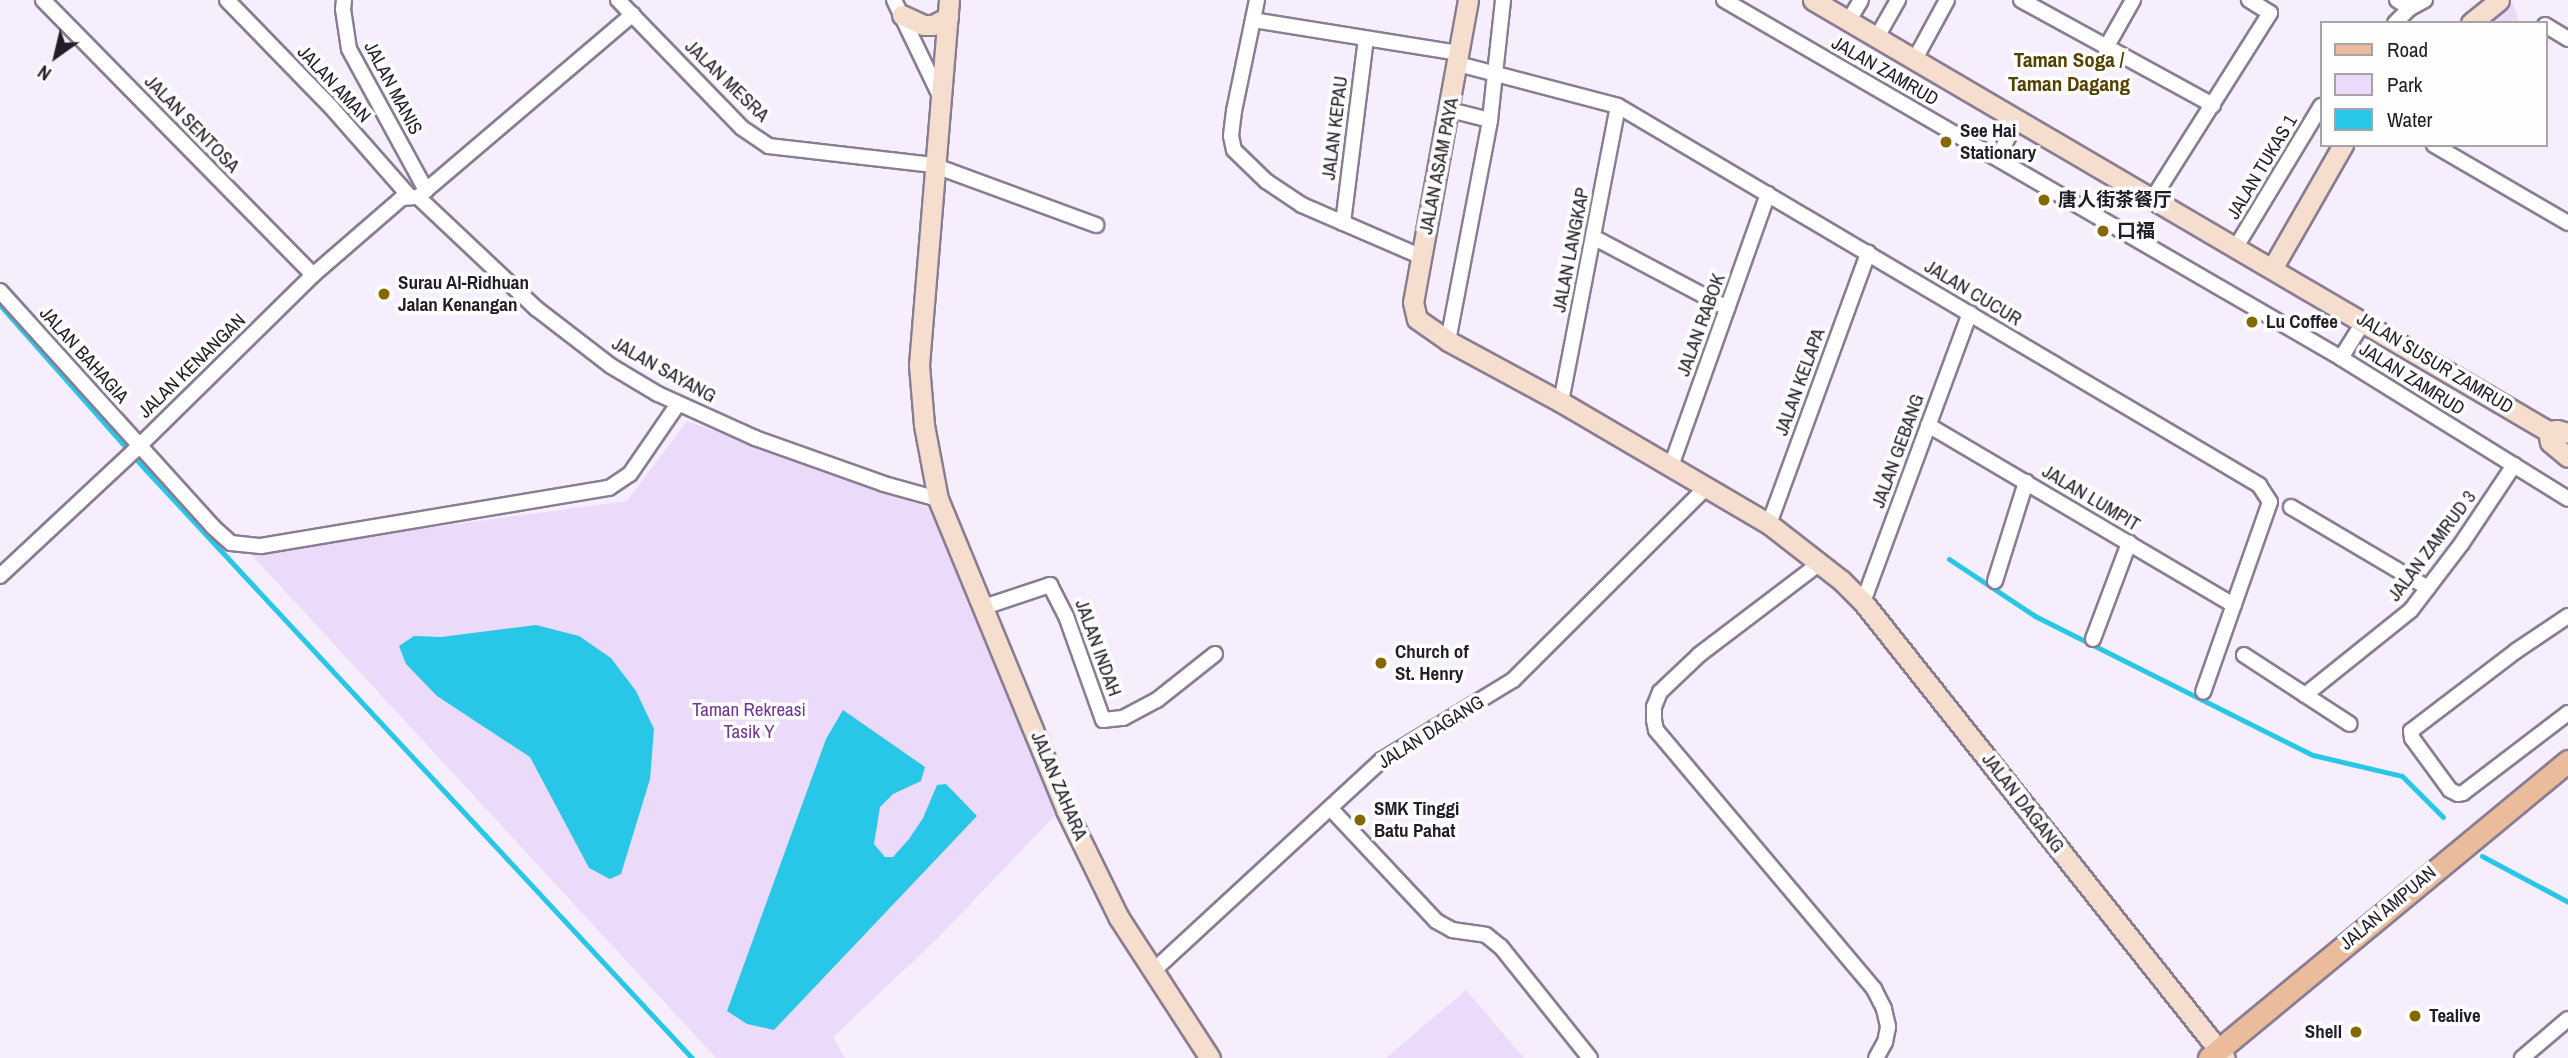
<!DOCTYPE html>
<html>
<head>
<meta charset="utf-8">
<style>
  body { margin:0 }
  #map { position:relative; width:2568px; height:1058px; overflow:hidden; background:#f6eefd; font-family:"Archivo Narrow","Noto Sans SC",sans-serif }
  div>[style] { position:absolute }
  .green>* { inset:0; background:#ebdaf9 }
  .water>* { inset:0; background:#29c7e7 }
  .stream>* { height:5px; margin:-2.5px; padding:0 2.5px; transform-origin:2.5px; border-radius:2.5px; background:#29c7e7 }
  .roads { filter:drop-shadow(2px 0 #897d93) drop-shadow(-2px 0 #897d93) drop-shadow(0 2px #897d93) drop-shadow(0 -2px #897d93) }
  .street>* { height:14px; margin:-7px; padding:0 7px; transform-origin:7px; border-radius:7px; background:#fff }
  .secondary>* { height:19px; margin:-9.5px; padding:0 9.5px; transform-origin:9.5px; border-radius:9.5px; background:#f5decd }
  .primary>* { height:21px; margin:-10.5px; padding:0 10.5px; transform-origin:10.5px; border-radius:10.5px; background:#ebbc9b }
  .dots>* { width:19px; height:19px; translate:-50% -50%; box-sizing:border-box; border:4px solid #fefefe; border-radius:50% }
  span { translate:-50% -50%; white-space:nowrap; text-align:center; line-height:1.15; -webkit-text-stroke:7px #fefefe; paint-order:stroke }
  .street-label { font-size:19px; color:#221e27 }
  .poi-label { font-size:19px; color:#221e27; font-weight:700 }
  .left { translate:0 -50%; text-align:left }
  .right { translate:-100% -50%; text-align:right }
  .park-label { font-size:19px; color:#6f3396 }
  .neighbourhood-label { font-size:21px; color:#554100; font-weight:700 }
  .legend { position:absolute; left:2320px; top:21px; width:228px; height:126px; box-sizing:border-box; background:#fefefe; border:2px solid #a6a4a8; margin:0; padding:9px 12px; list-style:none; font-size:21px; color:#221e27 }
  .legend li { display:flex; align-items:center; gap:14px; height:35px }
  .legend b { width:35px; border:2px solid #a6a4a8 }
  .north { position:absolute; left:21px; top:21px; width:70px; height:70px; -webkit-text-stroke:5px #fefefe; paint-order:stroke; rotate:214deg; font-size:19px; font-weight:700; line-height:28px; text-align:center; color:#221e27 }
  .north::after { content:''; display:block; margin:auto; width:24px; height:32px; background:#221e27; clip-path:polygon(50% 0,100% 100%,50% 72%,0 100%) }
</style>
</head>
<body>
<div id="map">
  <div class="green">
    <i style="clip-path:polygon(2513px 3px,2519px 23px,2492px 23px)"></i>
    <i style="clip-path:polygon(687px 421px,935px 510px,1057px 813px,938px 938px,833px 1037px,845px 1058px,716px 1058px,249px 552px,627px 501px)"></i>
    <i style="clip-path:polygon(1466px 990px,1524px 1058px,1386px 1058px)"></i>
  </div>
  <div class="water">
    <i style="clip-path:polygon(536px 625px,579px 636px,611px 658px,636px 691px,654px 729px,650px 779px,621px 874px,610px 879px,589px 868px,530px 757px,437px 696px,406px 664px,399px 646px,414px 636px,441px 637px)"></i>
    <i style="clip-path:polygon(843px 710px,925px 767px,921px 781px,893px 794px,880px 807px,874px 844px,885px 857px,893px 857px,909px 839px,923px 818px,937px 785px,946px 784px,977px 816px,774px 1030px,747px 1024px,727px 1011px,826px 739px)"></i>
  </div>
  <div class="stream">
    <i style="left:0;top:305px;width:219px;rotate:48.5deg"></i>
    <i style="left:145px;top:469px;width:804px;rotate:47.12deg"></i>
    <i style="left:1949px;top:559px;width:103px;rotate:33.5deg"></i>
    <i style="left:2035px;top:616px;width:311px;rotate:26.6deg"></i>
    <i style="left:2313px;top:755px;width:91px;rotate:13.3deg"></i>
    <i style="left:2402px;top:776px;width:58px;rotate:45deg"></i>
    <i style="left:2482px;top:856px;width:98px;rotate:28.1deg"></i>
  </div>
  <div class="roads">
    <div class="street">
      <i style="left:43px;top:0;width:385px;rotate:45.5deg"></i>
      <i style="left:227px;top:0;width:149px;rotate:45.8deg"></i>
      <i style="left:331px;top:107px;width:120px;rotate:48.7deg"></i>
      <i style="left:344px;top:0;width:9px;rotate:96deg"></i>
      <i style="left:343px;top:9px;width:40px;rotate:81.5deg"></i>
      <i style="left:349px;top:49px;width:161px;rotate:61.4deg"></i>
      <i style="left:618px;top:0;width:178px;rotate:45.9deg"></i>
      <i style="left:742px;top:128px;width:32px;rotate:34deg"></i>
      <i style="left:769px;top:146px;width:165px;rotate:6.6deg"></i>
      <i style="left:933px;top:165px;width:174px;rotate:20.2deg"></i>
      <i style="left:894px;top:0;width:106px;rotate:64.4deg"></i>
      <i style="left:1257px;top:0;width:113px;rotate:101.7deg"></i>
      <i style="left:1234px;top:111px;width:25px;rotate:97deg"></i>
      <i style="left:1231px;top:136px;width:14px;rotate:78deg"></i>
      <i style="left:1234px;top:150px;width:45px;rotate:44.1deg"></i>
      <i style="left:1266px;top:181px;width:43px;rotate:33.7deg"></i>
      <i style="left:1302px;top:205px;width:131px;rotate:23.4deg"></i>
      <i style="left:1724px;top:0;width:713px;rotate:30.12deg"></i>
      <i style="left:2341px;top:358px;width:267px;rotate:31.8deg"></i>
      <i style="left:2021px;top:0;width:219px;rotate:28.7deg"></i>
      <i style="left:2397px;top:0;width:15px;rotate:32deg"></i>
      <i style="left:1253px;top:20px;width:210px;rotate:9.1deg"></i>
      <i style="left:1849px;top:20px;width:23px;rotate:-59deg"></i>
      <i style="left:2395px;top:23px;width:21px;rotate:-45deg"></i>
      <i style="left:2410px;top:8px;width:17px;rotate:-28deg"></i>
      <i style="left:2545px;top:25px;width:27px;rotate:31deg"></i>
      <i style="left:1877px;top:37px;width:43px;rotate:-60.4deg"></i>
      <i style="left:2107px;top:46px;width:53px;rotate:-60.5deg"></i>
      <i style="left:1915px;top:59px;width:67px;rotate:-61.5deg"></i>
      <i style="left:1458px;top:64px;width:165px;rotate:14.7deg"></i>
      <i style="left:1618px;top:106px;width:745px;rotate:30.59deg"></i>
      <i style="left:2259px;top:485px;width:20px;rotate:57deg"></i>
      <i style="left:2270px;top:502px;width:201px;rotate:109.4deg"></i>
      <i style="left:1450px;top:110px;width:41px;rotate:14deg"></i>
      <i style="left:2434px;top:145px;width:155px;rotate:30.2deg"></i>
      <i style="left:1998px;top:158px;width:41px;rotate:-64.1deg"></i>
      <i style="left:418px;top:197px;width:163px;rotate:43.3deg"></i>
      <i style="left:537px;top:309px;width:93px;rotate:37.6deg"></i>
      <i style="left:611px;top:366px;width:55px;rotate:30.8deg"></i>
      <i style="left:658px;top:394px;width:107px;rotate:24.4deg"></i>
      <i style="left:755px;top:438px;width:137px;rotate:19.6deg"></i>
      <i style="left:884px;top:484px;width:56px;rotate:15.5deg"></i>
      <i style="left:418px;top:197px;width:282px;rotate:-40.4deg"></i>
      <i style="left:2153px;top:198px;width:219px;rotate:-57.7deg"></i>
      <i style="left:2270px;top:13px;width:25px;rotate:-148deg"></i>
      <i style="left:1343px;top:223px;width:185px;rotate:-82.9deg"></i>
      <i style="left:1593px;top:237px;width:152px;rotate:27.9deg"></i>
      <i style="left:2236px;top:247px;width:165px;rotate:-58.9deg"></i>
      <i style="left:0;top:291px;width:318px;rotate:47.9deg"></i>
      <i style="left:213px;top:527px;width:24px;rotate:42deg"></i>
      <i style="left:231px;top:543px;width:30px;rotate:6deg"></i>
      <i style="left:261px;top:546px;width:353px;rotate:-9.5deg"></i>
      <i style="left:609px;top:488px;width:25px;rotate:-34deg"></i>
      <i style="left:630px;top:474px;width:85px;rotate:-55.6deg"></i>
      <i style="left:1448px;top:341px;width:225px;rotate:-79.2deg"></i>
      <i style="left:1490px;top:120px;width:121px;rotate:-83.8deg"></i>
      <i style="left:2341px;top:358px;width:44px;rotate:-58.1deg"></i>
      <i style="left:1561px;top:402px;width:301px;rotate:-79.1deg"></i>
      <i style="left:1928px;top:425px;width:355px;rotate:30.5deg"></i>
      <i style="left:1670px;top:469px;width:292px;rotate:-70.4deg"></i>
      <i style="left:2291px;top:507px;width:159px;rotate:30.6deg"></i>
      <i style="left:1769px;top:524px;width:289px;rotate:-69.9deg"></i>
      <i style="left:1820px;top:563px;width:152px;rotate:142.8deg"></i>
      <i style="left:1699px;top:655px;width:54px;rotate:136.5deg"></i>
      <i style="left:1660px;top:692px;width:16px;rotate:112deg"></i>
      <i style="left:1654px;top:707px;width:13px;rotate:90deg"></i>
      <i style="left:1654px;top:720px;width:10px;rotate:79deg"></i>
      <i style="left:1656px;top:730px;width:339px;rotate:49.9deg"></i>
      <i style="left:1874px;top:989px;width:22px;rotate:63deg"></i>
      <i style="left:1884px;top:1009px;width:18px;rotate:77deg"></i>
      <i style="left:1888px;top:1027px;width:15px;rotate:101deg"></i>
      <i style="left:1885px;top:1042px;width:18px;rotate:119deg"></i>
      <i style="left:0;top:576px;width:183px;rotate:-43deg"></i>
      <i style="left:134px;top:451px;width:251px;rotate:-44.5deg"></i>
      <i style="left:313px;top:275px;width:118px;rotate:-40.9deg"></i>
      <i style="left:402px;top:198px;width:16px;rotate:-4deg"></i>
      <i style="left:1995px;top:581px;width:104px;rotate:-72.6deg"></i>
      <i style="left:1863px;top:602px;width:308px;rotate:-69.7deg"></i>
      <i style="left:984px;top:607px;width:70px;rotate:-18.4deg"></i>
      <i style="left:1050px;top:585px;width:35px;rotate:63deg"></i>
      <i style="left:1066px;top:616px;width:110px;rotate:70.4deg"></i>
      <i style="left:1103px;top:720px;width:20px;rotate:-6deg"></i>
      <i style="left:1123px;top:718px;width:38px;rotate:-28deg"></i>
      <i style="left:1157px;top:700px;width:74px;rotate:-38.4deg"></i>
      <i style="left:2568px;top:616px;width:63px;rotate:146.1deg"></i>
      <i style="left:2516px;top:651px;width:132px;rotate:142.7deg"></i>
      <i style="left:2411px;top:731px;width:7px;rotate:82deg"></i>
      <i style="left:2412px;top:738px;width:64px;rotate:53.8deg"></i>
      <i style="left:2450px;top:790px;width:9px;rotate:27deg"></i>
      <i style="left:2458px;top:794px;width:5px;rotate:-11deg"></i>
      <i style="left:2463px;top:793px;width:132px;rotate:-37.3deg"></i>
      <i style="left:2093px;top:639px;width:103px;rotate:-69.4deg"></i>
      <i style="left:2244px;top:655px;width:126px;rotate:33.1deg"></i>
      <i style="left:2305px;top:695px;width:136px;rotate:-38.7deg"></i>
      <i style="left:2411px;top:610px;width:84px;rotate:-52.7deg"></i>
      <i style="left:2462px;top:543px;width:94px;rotate:-56.3deg"></i>
      <i style="left:1331px;top:809px;width:154px;rotate:46.8deg"></i>
      <i style="left:1436px;top:921px;width:18px;rotate:29deg"></i>
      <i style="left:1452px;top:930px;width:34px;rotate:8deg"></i>
      <i style="left:1486px;top:935px;width:19px;rotate:39deg"></i>
      <i style="left:1501px;top:947px;width:142px;rotate:51.3deg"></i>
      <i style="left:1152px;top:972px;width:313px;rotate:-42.7deg"></i>
      <i style="left:1382px;top:760px;width:153px;rotate:-31.4deg"></i>
      <i style="left:1513px;top:680px;width:272px;rotate:-44.9deg"></i>
      <i style="left:2522px;top:1058px;width:60px;rotate:-40.3deg"></i>
    </div>
    <div class="secondary">
      <i style="left:949px;top:0;width:366px;rotate:94.7deg"></i>
      <i style="left:919px;top:365px;width:60px;rotate:85.2deg"></i>
      <i style="left:924px;top:425px;width:75px;rotate:79.3deg"></i>
      <i style="left:938px;top:499px;width:336px;rotate:67.6deg"></i>
      <i style="left:1066px;top:810px;width:120px;rotate:63.9deg"></i>
      <i style="left:1119px;top:918px;width:167px;rotate:57deg"></i>
      <i style="left:1468px;top:0;width:307px;rotate:100.3deg"></i>
      <i style="left:1413px;top:302px;width:17px;rotate:77deg"></i>
      <i style="left:1417px;top:319px;width:38px;rotate:35deg"></i>
      <i style="left:1448px;top:341px;width:128px;rotate:28.4deg"></i>
      <i style="left:1561px;top:402px;width:241px;rotate:30.4deg"></i>
      <i style="left:1769px;top:524px;width:91px;rotate:37.9deg"></i>
      <i style="left:1841px;top:580px;width:31px;rotate:45deg"></i>
      <i style="left:1863px;top:602px;width:582px;rotate:51.56deg"></i>
      <i style="left:1813px;top:0;width:852px;rotate:30.39deg"></i>
      <i style="left:902px;top:15px;width:23px;rotate:25deg"></i>
      <i style="left:923px;top:25px;width:10px"></i>
      <i style="left:933px;top:25px;width:17px;rotate:-28deg"></i>
      <i style="left:2471px;top:23px;width:36px;rotate:-39deg"></i>
      <i style="left:2273px;top:267px;width:141px;rotate:-60.2deg"></i>
      <i style="left:2548px;top:431px;width:11px;rotate:80deg"></i>
      <i style="left:2550px;top:442px;width:23px;rotate:40deg"></i>
      <i style="left:2548px;top:431px;width:9px;rotate:-6deg"></i>
      <i style="left:2557px;top:430px;width:11px;rotate:15deg"></i>
    </div>
    <div class="primary">
      <i style="left:2209px;top:1058px;width:466px;rotate:-39.6deg"></i>
    </div>
  </div>
  <div class="dots">
    <i style="left:1946px;top:142px;background:#846800"></i>
    <i style="left:2044px;top:200px;background:#846800"></i>
    <i style="left:2103px;top:231px;background:#846800"></i>
    <i style="left:384px;top:294px;background:#846800"></i>
    <i style="left:2252px;top:322px;background:#846800"></i>
    <i style="left:1381px;top:663px;background:#846800"></i>
    <i style="left:1360px;top:820px;background:#846800"></i>
    <i style="left:2415px;top:1016px;background:#846800"></i>
    <i style="left:2356px;top:1032px;background:#846800"></i>
  </div>
  <div class="street-label">
    <span style="left:1885px;top:71px;rotate:30deg">JALAN ZAMRUD</span>
    <span style="left:727px;top:81px;rotate:44deg">JALAN MESRA</span>
    <span style="left:334px;top:84px;rotate:47deg">JALAN AMAN</span>
    <span style="left:393px;top:88px;rotate:62deg">JALAN MANIS</span>
    <span style="left:192px;top:124px;rotate:46deg">JALAN SENTOSA</span>
    <span style="left:1335px;top:128px;rotate:-83deg">JALAN KEPAU</span>
    <span style="left:1439px;top:166px;rotate:-79deg">JALAN ASAM PAYA</span>
    <span style="left:2262px;top:167px;rotate:-59deg">JALAN TUKAS 1</span>
    <span style="left:1571px;top:250px;rotate:-79deg">JALAN LANGKAP</span>
    <span style="left:1973px;top:293px;rotate:31deg">JALAN CUCUR</span>
    <span style="left:1701px;top:325px;rotate:-70deg">JALAN RABOK</span>
    <span style="left:84px;top:355px;rotate:48deg">JALAN BAHAGIA</span>
    <span style="left:2435px;top:363px;rotate:31deg">JALAN SUSUR ZAMRUD</span>
    <span style="left:192px;top:366px;rotate:-44deg">JALAN KENANGAN</span>
    <span style="left:664px;top:370px;rotate:29deg">JALAN SAYANG</span>
    <span style="left:2412px;top:379px;rotate:32deg">JALAN ZAMRUD</span>
    <span style="left:1800px;top:382px;rotate:-70deg">JALAN KELAPA</span>
    <span style="left:1898px;top:451px;rotate:-70deg">JALAN GEBANG</span>
    <span style="left:2091px;top:498px;rotate:31deg">JALAN LUMPIT</span>
    <span style="left:2432px;top:546px;rotate:-53deg">JALAN ZAMRUD 3</span>
    <span style="left:1098px;top:648px;rotate:70deg">JALAN INDAH</span>
    <span style="left:1431px;top:732px;rotate:-32deg">JALAN DAGANG</span>
    <span style="left:1059px;top:786px;rotate:67deg">JALAN ZAHARA</span>
    <span style="left:2023px;top:803px;rotate:52deg">JALAN DAGANG</span>
    <span style="left:2388px;top:908px;rotate:-40deg">JALAN AMPUAN</span>
  </div>
  <div class="poi-label">
    <span class="left" style="left:1960px;top:142px">See Hai<br>Stationary</span>
    <span class="left" style="left:2058px;top:200px">唐人街茶餐厅</span>
    <span class="left" style="left:2117px;top:231px">口福</span>
    <span class="left" style="left:398px;top:294px">Surau Al-Ridhuan<br>Jalan Kenangan</span>
    <span class="left" style="left:2266px;top:322px">Lu Coffee</span>
    <span class="left" style="left:1395px;top:663px">Church of<br>St. Henry</span>
    <span class="left" style="left:1374px;top:820px">SMK Tinggi<br>Batu Pahat</span>
    <span class="left" style="left:2429px;top:1016px">Tealive</span>
    <span class="right" style="left:2342px;top:1032px">Shell</span>
  </div>
  <div class="park-label">
    <span style="left:749px;top:721px">Taman Rekreasi<br>Tasik Y</span>
  </div>
  <div class="neighbourhood-label">
    <span style="left:2069px;top:72px">Taman Soga /<br>Taman Dagang</span>
  </div>
  <ul class="legend">
  <li><b style="height:9px;background:#ebbc9b"></b>Road</li>
  <li><b style="height:19px;background:#ebdaf9"></b>Park</li>
  <li><b style="height:19px;background:#29c7e7"></b>Water</li>
  </ul>
  <div class="north">N</div>
</div>
</body>
</html>
